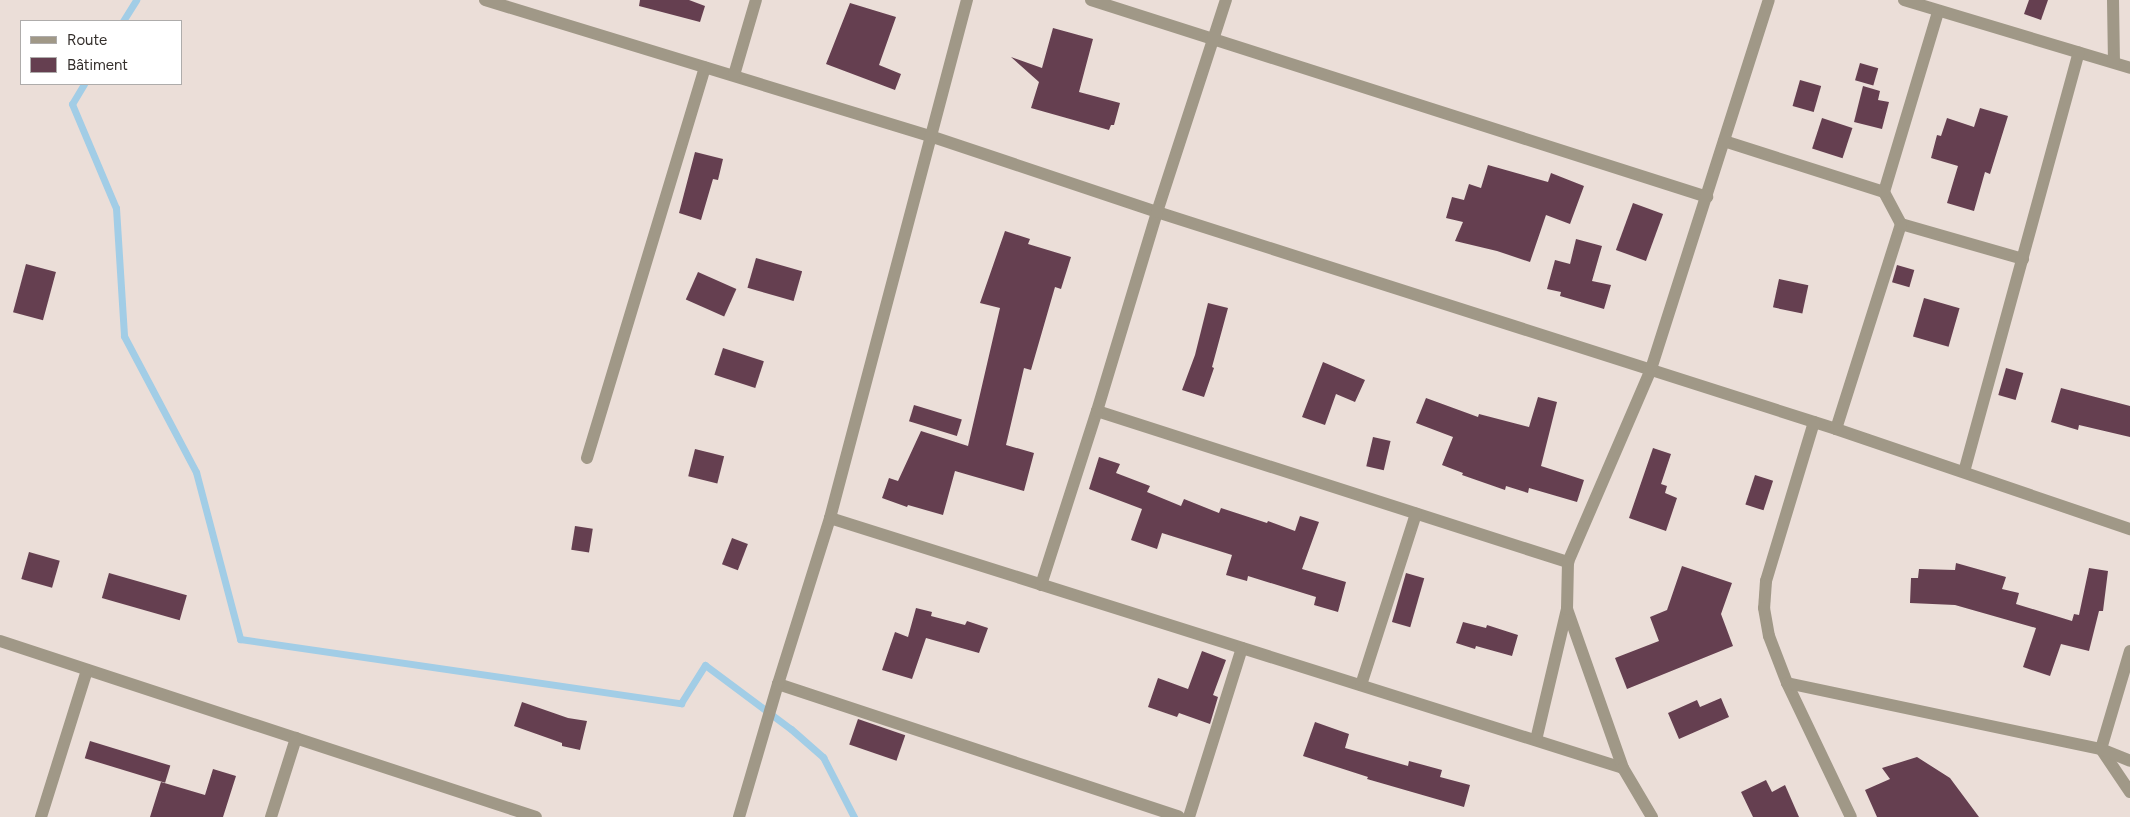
<!DOCTYPE html>
<html>
<head>
<meta charset="utf-8">
<style>
  body { margin:0 }
  #map { position:relative; width:2130px; height:817px; overflow:hidden; background:#ebded8; font-family:Figtree,sans-serif }
  div>[style] { position:absolute }
  .stream>* { height:7px; margin:-3.5px; padding:0 3.5px; transform-origin:3.5px; border-radius:3.5px; background:#a2cde6 }
  .building>* { inset:0; background:#653f50; transform-origin:0 0 }
  .minor>* { height:12px; margin:-6px; padding:0 6px; transform-origin:6px; border-radius:6px; background:#a09887 }
  span { translate:-50% -50%; white-space:nowrap; text-align:center; line-height:1.15; -webkit-text-stroke:5px #fff; paint-order:stroke }
  .legend { position:absolute; left:20px; top:20px; width:162px; height:65px; box-sizing:border-box; background:#fff; border:1px solid #aeacab; margin:0; padding:6px 9px; list-style:none; font-size:15px; color:#342f2c }
  .legend li { display:flex; align-items:center; gap:10px; height:25px }
  .legend b { width:25px; border:1px solid #aeacab }
</style>
</head>
<body>
<div id="map">
  <div class="stream">
    <i style="left:123px;top:21px;width:25px;rotate:-58deg"></i>
    <i style="left:84px;top:84px;width:23px;rotate:121deg"></i>
    <i style="left:72px;top:104px;width:113px;rotate:67.1deg"></i>
    <i style="left:116px;top:208px;width:128px;rotate:86.4deg"></i>
    <i style="left:124px;top:336px;width:154px;rotate:62.1deg"></i>
    <i style="left:196px;top:472px;width:173px;rotate:75.2deg"></i>
    <i style="left:240px;top:639px;width:446px;rotate:8.3deg"></i>
    <i style="left:681px;top:703px;width:45px;rotate:-57.7deg"></i>
    <i style="left:705px;top:665px;width:107px;rotate:36.7deg"></i>
    <i style="left:791px;top:729px;width:43px;rotate:41.2deg"></i>
    <i style="left:823px;top:757px;width:68px;rotate:62.7deg"></i>
  </div>
  <div class="building">
    <i style="clip-path:polygon(640px 0,689px 0,705px 6px,700px 22px,639px 6px)"></i>
    <i style="clip-path:polygon(2029px 0,2048px 0,2041px 20px,2024px 14px)"></i>
    <i style="clip-path:polygon(850px 3px,896px 17px,879px 65px,901px 74px,895px 90px,826px 64px)"></i>
    <i style="clip-path:polygon(1053px 28px,1093px 39px,1079px 92px,1120px 103px,1114px 125px,1111px 125px,1109px 130px,1031px 108px,1039px 82px,1011px 57px,1042px 68px)"></i>
    <i style="left:1860px;top:63px;width:19px;height:18px;rotate:16deg"></i>
    <i style="left:1800px;top:80px;width:22px;height:27px;rotate:16deg"></i>
    <i style="clip-path:polygon(1863px 86px,1880px 91px,1878px 100px,1889px 102px,1882px 129px,1854px 122px)"></i>
    <i style="clip-path:polygon(1980px 108px,2008px 116px,1990px 174px,1985px 172px,1974px 211px,1947px 203px,1958px 166px,1931px 158px,1937px 135px,1941px 136px,1947px 118px,1974px 127px)"></i>
    <i style="left:1822px;top:118px;width:32px;height:32px;rotate:18deg"></i>
    <i style="clip-path:polygon(695px 152px,723px 159px,718px 180px,713px 179px,701px 220px,679px 213px)"></i>
    <i style="clip-path:polygon(1488px 165px,1548px 182px,1551px 173px,1584px 186px,1570px 224px,1546px 215px,1530px 262px,1497px 251px,1455px 241px,1463px 222px,1446px 218px,1452px 197px,1464px 200px,1469px 184px,1481px 188px)"></i>
    <i style="left:1633px;top:203px;width:32px;height:50px;rotate:20deg"></i>
    <i style="clip-path:polygon(1005px 231px,1030px 239px,1028px 244px,1071px 257px,1061px 289px,1055px 287px,1031px 370px,1024px 368px,1006px 445px,1034px 453px,1024px 491px,955px 471px,943px 515px,908px 505px,907px 507px,882px 498px,889px 478px,898px 481px,921px 431px,968px 446px,1000px 308px,980px 303px)"></i>
    <i style="clip-path:polygon(1576px 239px,1602px 246px,1592px 281px,1611px 285px,1604px 309px,1560px 296px,1561px 292px,1547px 289px,1555px 260px,1570px 264px)"></i>
    <i style="left:756px;top:258px;width:48px;height:31px;rotate:16deg"></i>
    <i style="left:26px;top:264px;width:31px;height:50px;rotate:15deg"></i>
    <i style="left:1897px;top:265px;width:18px;height:18px;rotate:16deg"></i>
    <i style="left:698px;top:272px;width:42px;height:30px;rotate:24deg"></i>
    <i style="left:1779px;top:279px;width:30px;height:29px;rotate:12deg"></i>
    <i style="left:1924px;top:298px;width:37px;height:40px;rotate:16deg"></i>
    <i style="clip-path:polygon(1208px 303px,1228px 308px,1212px 367px,1214px 368px,1204px 397px,1182px 390px,1195px 355px)"></i>
    <i style="left:723px;top:348px;width:43px;height:28px;rotate:18deg"></i>
    <i style="clip-path:polygon(1323px 362px,1365px 380px,1355px 402px,1336px 394px,1325px 425px,1302px 417px)"></i>
    <i style="left:2006px;top:368px;width:18px;height:28px;rotate:16deg"></i>
    <i style="clip-path:polygon(2061px 388px,2130px 406px,2130px 437px,2079px 425px,2078px 430px,2051px 422px)"></i>
    <i style="clip-path:polygon(1538px 397px,1557px 402px,1541px 466px,1584px 480px,1577px 502px,1529px 488px,1528px 493px,1506px 486px,1505px 490px,1462px 475px,1463px 473px,1442px 465px,1453px 437px,1416px 423px,1426px 398px,1478px 417px,1479px 414px,1529px 427px)"></i>
    <i style="left:914px;top:405px;width:50px;height:17px;rotate:17deg"></i>
    <i style="left:1373px;top:437px;width:18px;height:30px;rotate:13deg"></i>
    <i style="clip-path:polygon(1653px 448px,1671px 454px,1661px 484px,1667px 486px,1665px 493px,1677px 498px,1666px 531px,1629px 518px)"></i>
    <i style="left:695px;top:449px;width:30px;height:28px;rotate:14deg"></i>
    <i style="clip-path:polygon(1099px 457px,1120px 464px,1116px 473px,1150px 486px,1147px 492px,1181px 506px,1184px 499px,1219px 513px,1221px 508px,1267px 523px,1268px 521px,1295px 531px,1300px 516px,1319px 522px,1302px 569px,1346px 582px,1338px 612px,1314px 605px,1316px 597px,1248px 576px,1247px 581px,1226px 575px,1232px 555px,1162px 533px,1157px 549px,1131px 540px,1142px 509px,1089px 489px)"></i>
    <i style="left:1755px;top:475px;width:19px;height:31px;rotate:18deg"></i>
    <i style="left:575px;top:526px;width:18px;height:24px;rotate:9deg"></i>
    <i style="left:732px;top:538px;width:17px;height:28px;rotate:21deg"></i>
    <i style="left:29px;top:552px;width:32px;height:28px;rotate:16deg"></i>
    <i style="clip-path:polygon(1956px 563px,2006px 577px,2002px 589px,2019px 593px,2016px 604px,2072px 621px,2074px 614px,2079px 615px,2089px 568px,2108px 571px,2103px 611px,2099px 611px,2089px 651px,2061px 644px,2050px 676px,2023px 667px,2036px 628px,1955px 605px,1910px 603px,1911px 578px,1918px 578px,1919px 569px,1955px 570px)"></i>
    <i style="clip-path:polygon(1682px 566px,1732px 583px,1721px 614px,1733px 646px,1627px 689px,1615px 658px,1659px 641px,1650px 617px,1667px 610px)"></i>
    <i style="left:109px;top:573px;width:81px;height:26px;rotate:16deg"></i>
    <i style="left:1406px;top:573px;width:19px;height:51px;rotate:16deg"></i>
    <i style="clip-path:polygon(916px 608px,932px 612px,931px 616px,965px 625px,967px 621px,988px 628px,979px 653px,926px 638px,912px 679px,882px 670px,895px 632px,908px 637px)"></i>
    <i style="clip-path:polygon(1463px 622px,1486px 628px,1487px 625px,1518px 635px,1512px 656px,1476px 646px,1475px 649px,1456px 643px)"></i>
    <i style="clip-path:polygon(1202px 651px,1226px 660px,1213px 695px,1218px 697px,1210px 724px,1179px 713px,1177px 717px,1148px 707px,1158px 678px,1188px 689px)"></i>
    <i style="clip-path:polygon(1721px 698px,1729px 717px,1679px 739px,1668px 713px,1697px 700px,1700px 707px)"></i>
    <i style="clip-path:polygon(522px 702px,568px 718px,587px 721px,580px 750px,562px 746px,562px 743px,514px 726px)"></i>
    <i style="left:858px;top:719px;width:50px;height:27px;rotate:19deg"></i>
    <i style="clip-path:polygon(1315px 722px,1349px 734px,1345px 748px,1408px 766px,1409px 761px,1442px 770px,1440px 777px,1470px 785px,1464px 807px,1367px 779px,1368px 777px,1303px 756px)"></i>
    <i style="left:90px;top:741px;width:84px;height:18px;rotate:17deg"></i>
    <i style="clip-path:polygon(1917px 757px,1950px 778px,1979px 817px,1877px 817px,1865px 790px,1890px 779px,1882px 768px)"></i>
    <i style="clip-path:polygon(213px 769px,236px 776px,223px 817px,150px 817px,161px 782px,205px 795px)"></i>
    <i style="clip-path:polygon(1766px 780px,1772px 792px,1785px 785px,1799px 817px,1753px 817px,1741px 792px)"></i>
  </div>
  <div class="minor">
    <i style="left:485px;top:0;width:465px;rotate:17deg"></i>
    <i style="left:930px;top:136px;width:239px;rotate:18.5deg"></i>
    <i style="left:1157px;top:212px;width:713px;rotate:17.72deg"></i>
    <i style="left:1836px;top:429px;width:311px;rotate:18.8deg"></i>
    <i style="left:1091px;top:0;width:647px;rotate:17.73deg"></i>
    <i style="left:1904px;top:0;width:236px;rotate:16.7deg"></i>
    <i style="left:2113px;top:0;width:62px;rotate:89.1deg"></i>
    <i style="left:734px;top:75px;width:78px;rotate:-73.7deg"></i>
    <i style="left:1724px;top:141px;width:168px;rotate:17.7deg"></i>
    <i style="left:1901px;top:224px;width:127px;rotate:16deg"></i>
    <i style="left:1097px;top:411px;width:495px;rotate:17.8deg"></i>
    <i style="left:1568px;top:562px;width:210px;rotate:-66.7deg"></i>
    <i style="left:1651px;top:369px;width:387px;rotate:-72.3deg"></i>
    <i style="left:1814px;top:422px;width:166px;rotate:106.8deg"></i>
    <i style="left:1766px;top:581px;width:27px;rotate:94deg"></i>
    <i style="left:1764px;top:608px;width:28px;rotate:80deg"></i>
    <i style="left:1769px;top:636px;width:50px;rotate:69deg"></i>
    <i style="left:1787px;top:683px;width:148px;rotate:64.5deg"></i>
    <i style="left:1836px;top:429px;width:215px;rotate:-72.4deg"></i>
    <i style="left:1901px;top:224px;width:36px;rotate:-118deg"></i>
    <i style="left:1884px;top:192px;width:188px;rotate:-73.3deg"></i>
    <i style="left:587px;top:458px;width:408px;rotate:-73.2deg"></i>
    <i style="left:1964px;top:472px;width:435px;rotate:-74.7deg"></i>
    <i style="left:830px;top:518px;width:831px;rotate:17.5deg"></i>
    <i style="left:1041px;top:585px;width:183px;rotate:-72.2deg"></i>
    <i style="left:1097px;top:411px;width:208px;rotate:-73.2deg"></i>
    <i style="left:1157px;top:212px;width:223px;rotate:-72deg"></i>
    <i style="left:1567px;top:609px;width:169px;rotate:70.6deg"></i>
    <i style="left:1623px;top:768px;width:57px;rotate:59.4deg"></i>
    <i style="left:0;top:641px;width:564px;rotate:18.18deg"></i>
    <i style="left:2130px;top:651px;width:102px;rotate:106.5deg"></i>
    <i style="left:2101px;top:749px;width:52px;rotate:56deg"></i>
    <i style="left:1787px;top:683px;width:321px;rotate:11.9deg"></i>
    <i style="left:2101px;top:749px;width:31px;rotate:22deg"></i>
    <i style="left:778px;top:684px;width:422px;rotate:18.3deg"></i>
    <i style="left:1361px;top:685px;width:180px;rotate:-72.2deg"></i>
    <i style="left:1536px;top:740px;width:135px;rotate:-76.7deg"></i>
    <i style="left:1567px;top:609px;width:47px;rotate:-88.8deg"></i>
    <i style="left:41px;top:817px;width:154px;rotate:-72.6deg"></i>
    <i style="left:271px;top:817px;width:83px;rotate:-72.4deg"></i>
    <i style="left:739px;top:817px;width:139px;rotate:-73.7deg"></i>
    <i style="left:778px;top:684px;width:174px;rotate:-72.6deg"></i>
    <i style="left:830px;top:518px;width:536px;rotate:-75.19deg"></i>
    <i style="left:1189px;top:817px;width:177px;rotate:-72.6deg"></i>
  </div>
  <ul class="legend">
  <li><b style="height:6px;background:#a09887"></b>Route</li>
  <li><b style="height:14px;background:#653f50"></b>Bâtiment</li>
  </ul>
</div>
</body>
</html>
